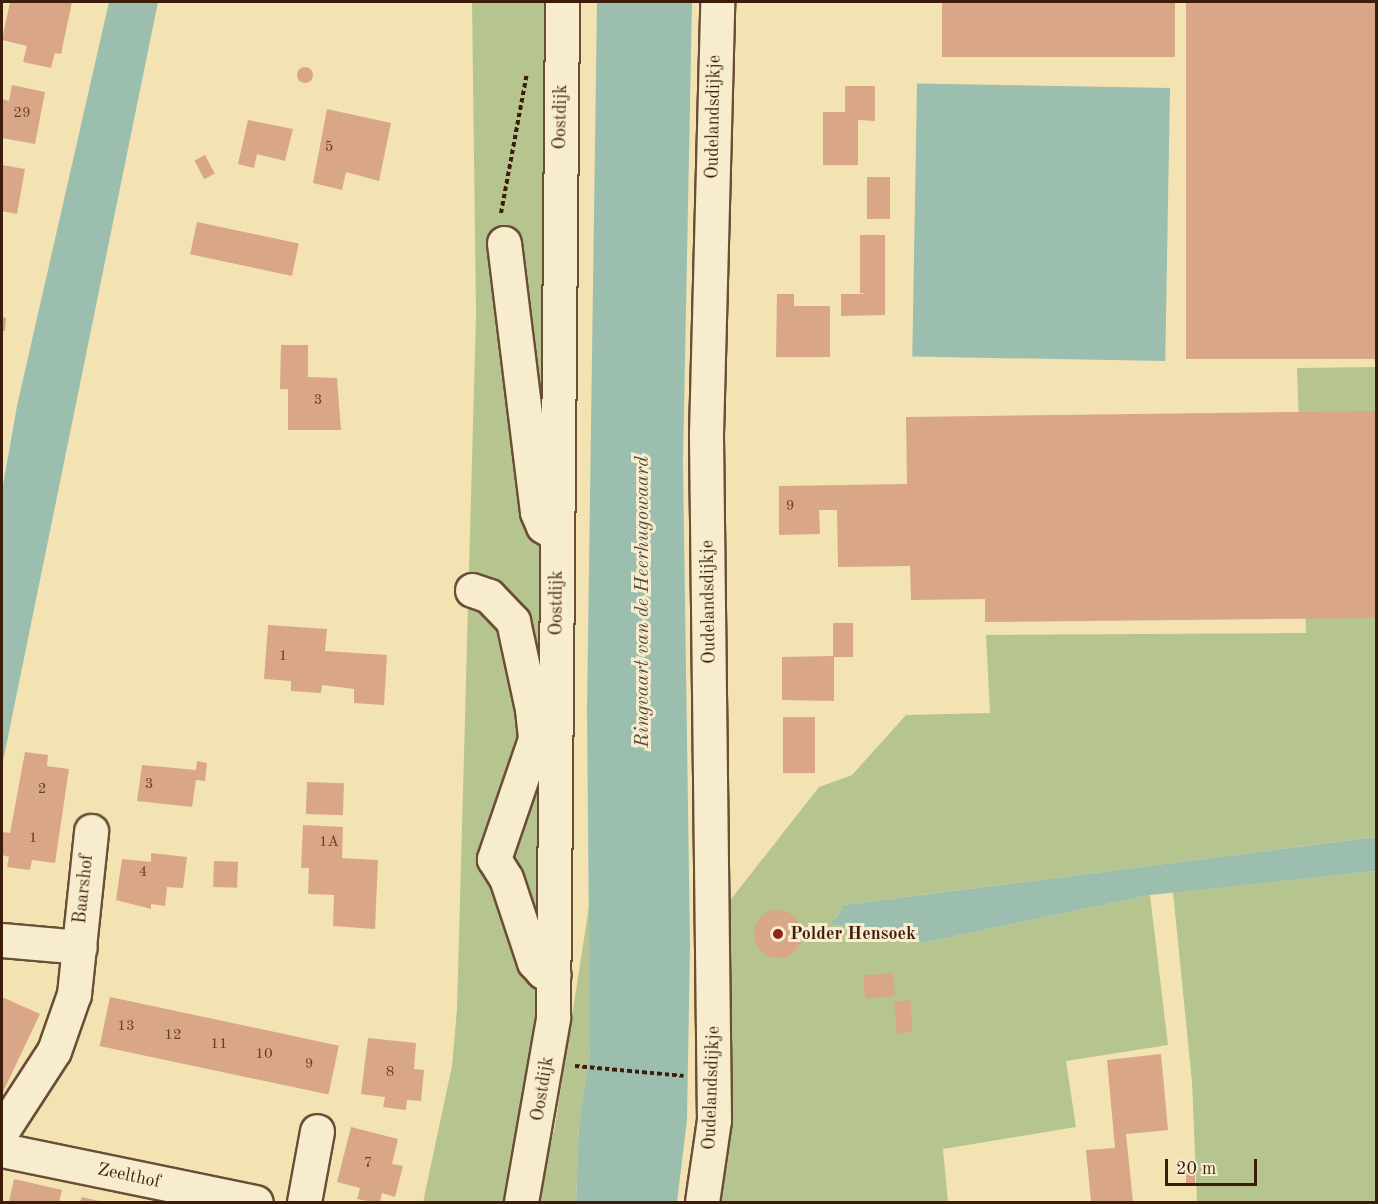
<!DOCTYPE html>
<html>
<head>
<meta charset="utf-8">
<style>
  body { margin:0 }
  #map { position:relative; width:1378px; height:1204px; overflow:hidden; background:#f3e3b3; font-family:"Old Standard TT",serif }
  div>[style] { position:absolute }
  .green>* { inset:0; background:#b6c590 }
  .water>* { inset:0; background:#9bbeae; transform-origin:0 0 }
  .building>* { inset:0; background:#daa688; transform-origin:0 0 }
  .round { border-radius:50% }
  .path>* { height:4px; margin-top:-2px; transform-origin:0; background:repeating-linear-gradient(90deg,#3d1c0c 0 4.5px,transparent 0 7.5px) }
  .roads { filter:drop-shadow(2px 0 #6a4e36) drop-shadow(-2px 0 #6a4e36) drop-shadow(0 2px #6a4e36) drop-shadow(0 -2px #6a4e36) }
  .minor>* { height:33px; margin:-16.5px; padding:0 16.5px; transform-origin:16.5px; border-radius:16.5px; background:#f7edce }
  .dots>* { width:16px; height:16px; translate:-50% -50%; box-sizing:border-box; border:3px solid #f7edce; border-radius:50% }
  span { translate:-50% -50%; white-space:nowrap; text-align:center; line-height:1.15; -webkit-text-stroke:6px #f7edce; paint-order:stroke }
  .number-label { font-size:15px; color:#643e2b }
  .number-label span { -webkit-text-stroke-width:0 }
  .street-label { font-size:18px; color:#3d1c0c }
  .poi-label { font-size:18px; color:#3d1c0c; font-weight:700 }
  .left { translate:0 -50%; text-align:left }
  .water-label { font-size:20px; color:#594d3d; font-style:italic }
  .frame { position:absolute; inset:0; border:3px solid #3d1c0c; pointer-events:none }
  .scale { position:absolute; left:1165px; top:1159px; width:92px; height:27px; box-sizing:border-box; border:3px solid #3d1c0c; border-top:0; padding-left:8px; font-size:18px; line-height:21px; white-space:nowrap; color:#3d1c0c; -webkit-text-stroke:4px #f7edce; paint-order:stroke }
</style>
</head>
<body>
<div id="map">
  <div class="green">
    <i style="clip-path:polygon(472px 2px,548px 2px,542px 952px,534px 1074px,508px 1202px,423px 1202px,452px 1066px,457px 1009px,476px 314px)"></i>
    <i style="clip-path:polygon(1376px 367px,1376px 837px,843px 905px,837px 918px,831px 920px,833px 925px,846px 926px,848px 932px,890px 929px,922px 943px,1150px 895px,1168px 1045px,1066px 1061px,1076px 1127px,943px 1149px,948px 1202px,713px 1202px,727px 1100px,728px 903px,819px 787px,852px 775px,906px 715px,990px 713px,986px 635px,1306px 633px,1297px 368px)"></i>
    <i style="clip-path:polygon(1376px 871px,1376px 1202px,1197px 1202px,1192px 1082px,1173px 892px)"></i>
    <i style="clip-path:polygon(590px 900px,590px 1053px,579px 1123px,576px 1202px,537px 1202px,555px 1126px)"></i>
  </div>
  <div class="water">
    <i style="clip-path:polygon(109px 2px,158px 2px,2px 766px,2px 491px,17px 406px)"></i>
    <i style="clip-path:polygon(597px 2px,692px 2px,683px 462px,690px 945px,687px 1120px,677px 1202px,576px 1202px,579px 1123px,590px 1053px,587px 710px)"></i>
    <i style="left:1170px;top:88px;width:273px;height:253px;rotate:91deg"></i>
    <i style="clip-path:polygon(1376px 837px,1376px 871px,1150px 895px,922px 943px,890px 929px,847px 932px,846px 926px,833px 925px,831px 920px,837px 918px,843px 905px)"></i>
  </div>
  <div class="building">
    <i style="clip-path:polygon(10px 2px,72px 2px,61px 54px,55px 53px,51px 68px,23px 62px,27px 46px,2px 40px)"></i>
    <i style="left:942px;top:2px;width:233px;height:55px"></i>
    <i style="left:1186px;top:2px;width:190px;height:357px"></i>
    <i class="round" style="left:297px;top:67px;width:16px;height:16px"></i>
    <i style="clip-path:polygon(12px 85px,45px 92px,35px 144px,2px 138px,2px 99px,9px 101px)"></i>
    <i style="clip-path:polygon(845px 86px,875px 86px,875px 121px,858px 120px,858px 165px,823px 165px,823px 112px,845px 112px)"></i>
    <i style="clip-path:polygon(327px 109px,391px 123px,379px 181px,346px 172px,342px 190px,313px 183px)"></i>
    <i style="clip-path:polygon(248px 120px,293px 129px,285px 161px,257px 154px,254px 168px,238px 164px)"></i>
    <i style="left:205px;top:155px;width:21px;height:12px;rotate:62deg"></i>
    <i style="clip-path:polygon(2px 165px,25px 169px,17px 214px,2px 211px)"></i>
    <i style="left:867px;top:177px;width:23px;height:42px"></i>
    <i style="left:197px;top:222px;width:104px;height:33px;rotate:12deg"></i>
    <i style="clip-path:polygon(860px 235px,885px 235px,885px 315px,841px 316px,841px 294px,867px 294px,860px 293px)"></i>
    <i style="clip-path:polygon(777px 294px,794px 294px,794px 306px,830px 306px,830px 357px,776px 357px)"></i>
    <i style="clip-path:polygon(2px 317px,6px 318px,5px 331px,2px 331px)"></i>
    <i style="clip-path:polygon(281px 345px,308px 345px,308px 377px,337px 378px,341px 430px,288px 430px,288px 389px,280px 389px)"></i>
    <i style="clip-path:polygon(1376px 411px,1376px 618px,985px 622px,985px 599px,911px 600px,910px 566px,838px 567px,837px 510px,819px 510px,820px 534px,779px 535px,779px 486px,907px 484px,906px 417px)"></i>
    <i style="clip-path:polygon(833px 623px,853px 623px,853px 657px,834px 657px,834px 701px,782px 700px,782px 657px,833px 656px)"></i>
    <i style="clip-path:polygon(268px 625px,327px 629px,325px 651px,387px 655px,384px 705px,354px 703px,354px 689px,322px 685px,321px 693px,291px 691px,291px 681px,264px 679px)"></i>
    <i style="left:783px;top:717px;width:32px;height:56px"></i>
    <i style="clip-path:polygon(25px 752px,48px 755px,47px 766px,69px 769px,55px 863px,32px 860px,30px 870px,7px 867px,9px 857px,2px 855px,2px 832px,10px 833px)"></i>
    <i style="clip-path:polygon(197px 761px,207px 763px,205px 781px,196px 780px,192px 807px,137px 801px,142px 765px,196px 770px)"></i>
    <i style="left:307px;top:782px;width:37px;height:32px;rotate:2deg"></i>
    <i style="clip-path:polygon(303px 825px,343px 827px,342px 858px,378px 860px,375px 929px,333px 926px,334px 895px,308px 894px,309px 868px,301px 868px)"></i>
    <i style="clip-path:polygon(151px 853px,187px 857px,183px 888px,167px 887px,165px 906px,151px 904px,151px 909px,116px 900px,122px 859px,151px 862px)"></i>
    <i style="left:214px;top:861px;width:24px;height:26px;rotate:2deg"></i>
    <i class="round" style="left:754px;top:910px;width:48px;height:48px"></i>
    <i style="left:893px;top:973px;width:23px;height:30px;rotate:85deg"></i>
    <i style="clip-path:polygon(2px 997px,40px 1014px,2px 1094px)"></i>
    <i style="left:110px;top:997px;width:234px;height:50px;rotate:12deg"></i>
    <i style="left:910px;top:1000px;width:32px;height:16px;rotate:85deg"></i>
    <i style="clip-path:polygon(368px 1038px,416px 1043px,414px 1069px,424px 1070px,421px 1101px,407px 1100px,406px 1110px,383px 1107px,385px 1097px,361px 1094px)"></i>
    <i style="clip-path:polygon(1161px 1054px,1168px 1130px,1126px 1134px,1133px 1202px,1091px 1202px,1086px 1150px,1115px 1148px,1107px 1060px)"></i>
    <i style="clip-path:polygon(351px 1127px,398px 1139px,392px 1164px,403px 1166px,395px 1197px,382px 1193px,380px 1202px,373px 1202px,357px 1199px,360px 1188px,337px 1182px)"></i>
    <i style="left:1186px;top:1171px;width:9px;height:14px"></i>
    <i style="clip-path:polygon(14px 1179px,62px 1190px,59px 1202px,9px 1202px)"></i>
    <i style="clip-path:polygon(82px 1197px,103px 1202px,80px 1202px)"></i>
  </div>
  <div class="path">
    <i style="left:501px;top:213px;width:142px;rotate:-79.5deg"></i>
    <i style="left:575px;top:1066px;width:109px;rotate:5.2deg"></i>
  </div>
  <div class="roads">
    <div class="minor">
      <i style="left:504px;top:243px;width:271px;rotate:83deg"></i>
      <i style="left:537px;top:512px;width:15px;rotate:67deg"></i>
      <i style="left:543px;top:526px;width:12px;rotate:31deg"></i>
      <i style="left:472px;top:590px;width:18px;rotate:19deg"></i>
      <i style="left:489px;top:596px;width:35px;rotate:46deg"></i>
      <i style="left:513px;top:621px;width:90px;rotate:77.8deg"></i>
      <i style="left:532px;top:709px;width:30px;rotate:84deg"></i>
      <i style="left:535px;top:739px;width:127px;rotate:108.9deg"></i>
      <i style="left:494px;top:859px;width:22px;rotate:58deg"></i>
      <i style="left:506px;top:878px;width:89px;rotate:71.6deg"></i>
      <i style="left:534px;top:962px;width:13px;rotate:48deg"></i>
      <i style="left:543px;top:972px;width:11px;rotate:15deg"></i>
      <i style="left:2px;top:940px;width:78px;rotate:5.1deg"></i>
      <i style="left:2px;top:1131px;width:95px;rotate:-57deg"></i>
      <i style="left:54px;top:1051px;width:60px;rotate:-70.7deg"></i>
      <i style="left:74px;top:994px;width:164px;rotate:-84deg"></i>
      <i style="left:2px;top:1150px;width:259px;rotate:11.6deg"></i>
      <i style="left:304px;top:1202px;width:72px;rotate:-79.6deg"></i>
      <i style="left:521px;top:1202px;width:187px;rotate:-80.1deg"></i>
      <i style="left:553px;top:1018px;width:1016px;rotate:-89.49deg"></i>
      <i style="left:702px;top:1202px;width:83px;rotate:-81.7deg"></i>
      <i style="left:714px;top:1120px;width:686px;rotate:-90.67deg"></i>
      <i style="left:706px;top:434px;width:432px;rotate:-88.5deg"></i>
    </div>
  </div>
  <div class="dots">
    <i style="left:778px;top:934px;background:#8f2418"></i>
  </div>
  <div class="number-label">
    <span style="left:22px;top:114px">29</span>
    <span style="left:329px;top:148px">5</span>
    <span style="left:318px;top:401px">3</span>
    <span style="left:790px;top:507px">9</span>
    <span style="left:283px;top:657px">1</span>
    <span style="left:149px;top:785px">3</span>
    <span style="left:42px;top:790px">2</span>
    <span style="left:33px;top:839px">1</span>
    <span style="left:329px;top:843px">1A</span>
    <span style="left:143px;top:873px">4</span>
    <span style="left:126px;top:1027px">13</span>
    <span style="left:173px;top:1036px">12</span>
    <span style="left:219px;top:1045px">11</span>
    <span style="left:264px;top:1055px">10</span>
    <span style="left:309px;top:1065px">9</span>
    <span style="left:390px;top:1073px">8</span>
    <span style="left:368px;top:1164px">7</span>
  </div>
  <div class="street-label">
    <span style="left:561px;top:117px;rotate:-89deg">Oostdijk</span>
    <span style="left:714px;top:117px;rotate:-89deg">Oudelandsdijkje</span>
    <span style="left:709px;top:602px;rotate:-91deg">Oudelandsdijkje</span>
    <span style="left:557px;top:603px;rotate:-90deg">Oostdijk</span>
    <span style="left:84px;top:889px;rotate:-84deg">Baarshof</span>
    <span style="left:712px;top:1088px;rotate:-88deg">Oudelandsdijkje</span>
    <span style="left:543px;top:1089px;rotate:-81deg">Oostdijk</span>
    <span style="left:129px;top:1176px;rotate:12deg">Zeelthof</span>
  </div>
  <div class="poi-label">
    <span class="left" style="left:790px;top:934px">Polder Hensoek</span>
  </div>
  <div class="water-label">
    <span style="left:643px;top:602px;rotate:-90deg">Ringvaart van de Heerhugowaard</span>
  </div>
  <div class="frame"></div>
  <div class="scale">20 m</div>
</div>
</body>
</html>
